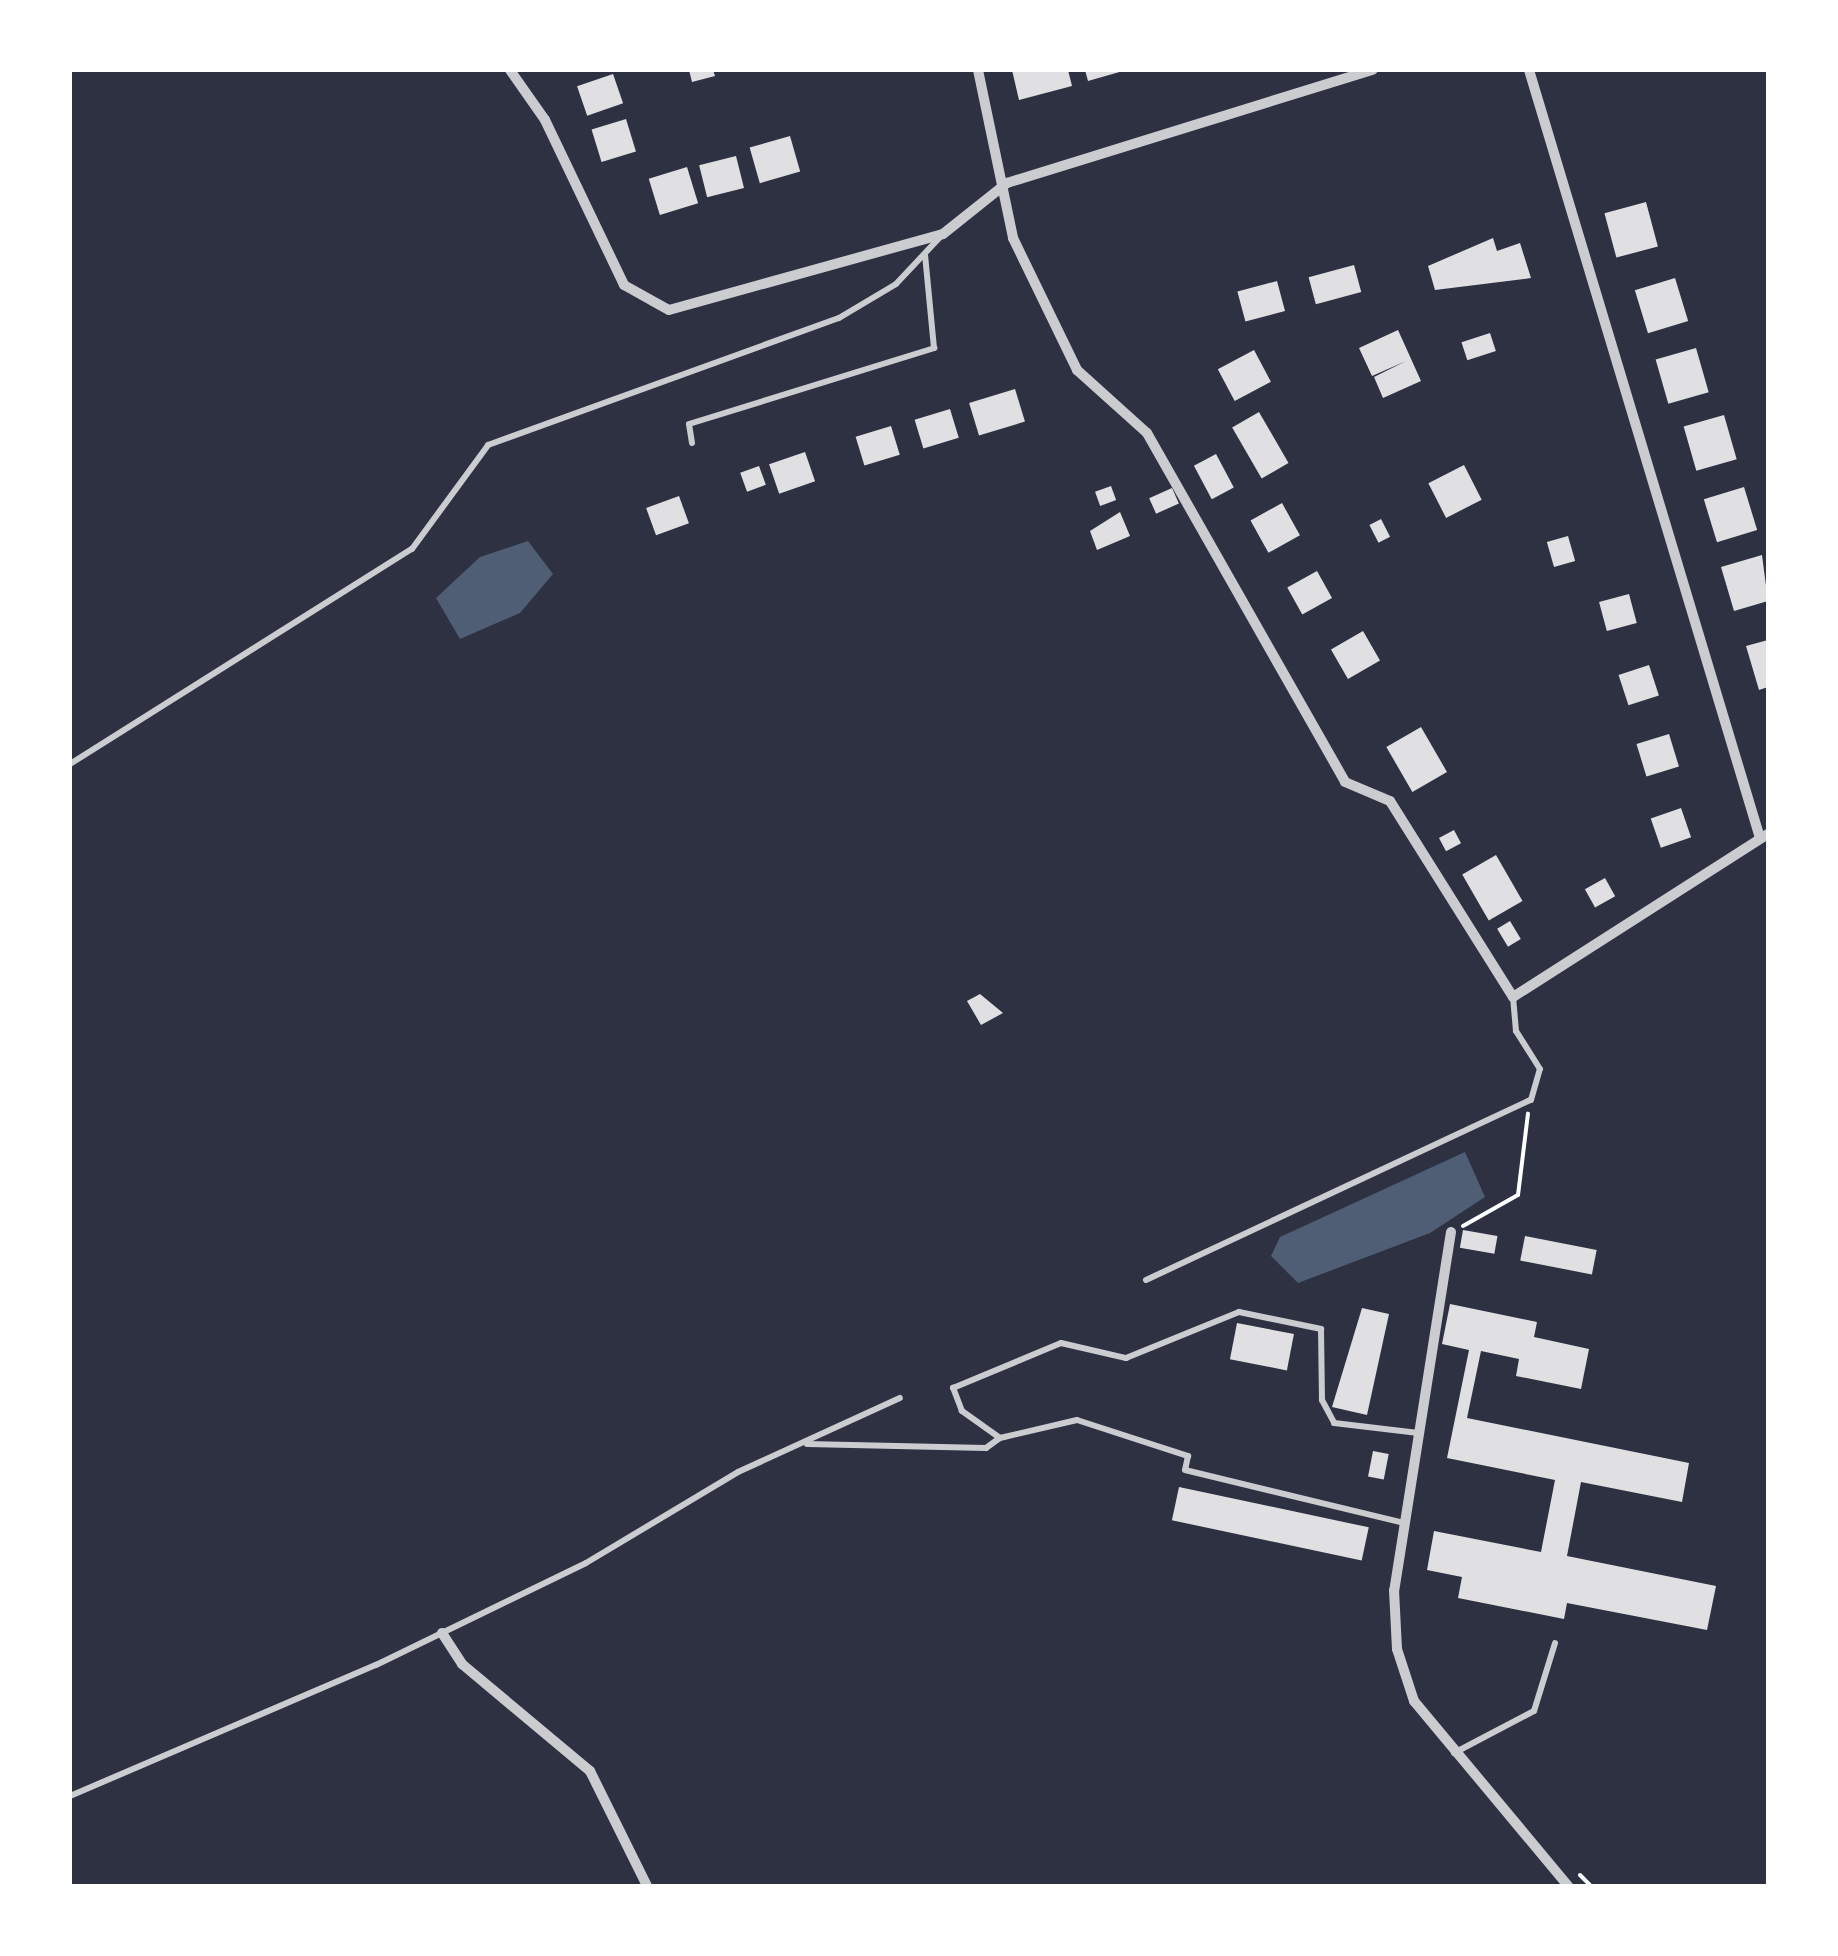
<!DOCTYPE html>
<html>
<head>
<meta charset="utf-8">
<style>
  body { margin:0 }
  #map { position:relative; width:1838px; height:1956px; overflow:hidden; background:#2d3142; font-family:"Roboto Condensed",sans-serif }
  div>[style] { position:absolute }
  .water>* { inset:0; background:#4f5d75 }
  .building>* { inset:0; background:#e0e0e3; transform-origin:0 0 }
  .path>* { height:4px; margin:-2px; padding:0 2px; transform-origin:2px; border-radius:2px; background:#fff }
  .service>* { height:6px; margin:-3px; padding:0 3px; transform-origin:3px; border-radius:3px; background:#caccd0 }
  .minor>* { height:10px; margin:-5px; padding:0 5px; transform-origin:5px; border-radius:5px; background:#caccd0 }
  span { translate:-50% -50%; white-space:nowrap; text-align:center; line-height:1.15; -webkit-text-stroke:10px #fff; paint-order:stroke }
  .frame { position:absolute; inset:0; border:72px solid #fff; pointer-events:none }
</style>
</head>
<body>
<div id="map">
  <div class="water">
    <i style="clip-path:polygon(528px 541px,553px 574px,520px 613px,460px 639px,436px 598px,480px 557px)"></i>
    <i style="clip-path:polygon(1465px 1152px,1485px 1197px,1430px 1233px,1298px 1283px,1271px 1256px,1280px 1237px)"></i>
  </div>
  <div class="building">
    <i style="clip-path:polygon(689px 70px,713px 70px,715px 76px,692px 82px)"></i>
    <i style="clip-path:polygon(1012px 70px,1068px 70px,1072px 86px,1019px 100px)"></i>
    <i style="clip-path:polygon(1085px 70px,1123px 70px,1123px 71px,1088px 81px)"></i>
    <i style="left:613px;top:74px;width:31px;height:38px;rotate:71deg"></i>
    <i style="left:626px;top:119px;width:34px;height:36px;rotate:73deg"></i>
    <i style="left:790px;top:136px;width:37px;height:42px;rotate:74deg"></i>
    <i style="left:736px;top:156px;width:33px;height:38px;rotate:76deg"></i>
    <i style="left:687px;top:167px;width:38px;height:40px;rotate:73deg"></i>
    <i style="left:1646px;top:202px;width:46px;height:43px;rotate:75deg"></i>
    <i style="clip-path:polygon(1493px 238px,1497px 251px,1520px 243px,1531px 278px,1435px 290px,1428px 266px)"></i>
    <i style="left:1354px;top:265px;width:28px;height:47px;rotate:75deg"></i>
    <i style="left:1675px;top:278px;width:45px;height:42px;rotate:73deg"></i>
    <i style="left:1277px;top:281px;width:31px;height:41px;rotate:75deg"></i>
    <i style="clip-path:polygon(1398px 330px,1421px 381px,1383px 398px,1374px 377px,1406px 361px,1372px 376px,1359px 348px)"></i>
    <i style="left:1490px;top:333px;width:19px;height:30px;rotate:72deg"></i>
    <i style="left:1696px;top:348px;width:46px;height:42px;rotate:74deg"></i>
    <i style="left:1254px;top:350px;width:36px;height:41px;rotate:62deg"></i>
    <i style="left:1015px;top:389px;width:34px;height:48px;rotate:73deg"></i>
    <i style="left:950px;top:409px;width:30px;height:37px;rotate:73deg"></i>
    <i style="left:1259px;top:412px;width:59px;height:31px;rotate:60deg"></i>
    <i style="left:1724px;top:415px;width:46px;height:42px;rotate:74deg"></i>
    <i style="left:891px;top:426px;width:30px;height:37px;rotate:73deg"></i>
    <i style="left:805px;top:452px;width:31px;height:38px;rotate:71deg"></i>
    <i style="left:1216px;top:454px;width:38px;height:25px;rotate:62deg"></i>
    <i style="left:1464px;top:465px;width:39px;height:40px;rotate:63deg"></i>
    <i style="left:759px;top:466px;width:20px;height:20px;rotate:70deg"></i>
    <i style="left:1111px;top:486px;width:15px;height:17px;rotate:70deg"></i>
    <i style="left:1744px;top:487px;width:45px;height:42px;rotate:73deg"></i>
    <i style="left:1172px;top:488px;width:17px;height:25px;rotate:66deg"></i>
    <i style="left:679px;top:496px;width:29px;height:35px;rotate:70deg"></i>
    <i style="left:1282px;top:503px;width:37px;height:36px;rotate:61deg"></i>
    <i style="clip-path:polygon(1120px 512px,1130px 536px,1097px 550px,1090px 531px)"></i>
    <i style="left:1381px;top:519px;width:20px;height:13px;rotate:63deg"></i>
    <i style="left:1568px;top:536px;width:26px;height:22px;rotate:74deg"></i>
    <i style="clip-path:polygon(1762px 555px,1768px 601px,1734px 611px,1721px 567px)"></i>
    <i style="left:1317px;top:571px;width:31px;height:34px;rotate:61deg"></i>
    <i style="left:1629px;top:594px;width:30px;height:31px;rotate:75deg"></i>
    <i style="left:1363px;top:631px;width:34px;height:37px;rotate:60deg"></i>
    <i style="clip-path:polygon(1768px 640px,1768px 687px,1759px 690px,1746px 646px)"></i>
    <i style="left:1649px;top:665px;width:32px;height:32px;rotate:72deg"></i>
    <i style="left:1421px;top:727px;width:52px;height:40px;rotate:60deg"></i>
    <i style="left:1669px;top:734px;width:34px;height:34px;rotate:73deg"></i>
    <i style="left:1681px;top:808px;width:31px;height:32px;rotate:71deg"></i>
    <i style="left:1454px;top:830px;width:15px;height:17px;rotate:62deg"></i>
    <i style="left:1496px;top:855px;width:53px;height:39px;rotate:60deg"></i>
    <i style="left:1605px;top:878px;width:21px;height:23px;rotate:61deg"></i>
    <i style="left:1510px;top:921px;width:21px;height:15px;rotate:59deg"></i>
    <i style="clip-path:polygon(980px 994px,1003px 1013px,981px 1025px,967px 1001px)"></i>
    <i style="left:1463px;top:1230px;width:35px;height:18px;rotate:10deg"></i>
    <i style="left:1525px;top:1236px;width:73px;height:25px;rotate:11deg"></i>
    <i style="clip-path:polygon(1450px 1304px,1537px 1322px,1534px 1337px,1589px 1349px,1581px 1389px,1516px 1376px,1519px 1359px,1481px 1351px,1467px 1418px,1689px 1463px,1682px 1502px,1581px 1482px,1567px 1556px,1716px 1586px,1707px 1630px,1567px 1603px,1564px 1619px,1458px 1598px,1462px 1577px,1427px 1570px,1434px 1531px,1541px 1552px,1555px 1480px,1447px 1458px,1469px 1350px,1442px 1344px)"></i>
    <i style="clip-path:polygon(1362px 1308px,1389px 1314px,1367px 1415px,1332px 1407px)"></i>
    <i style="left:1237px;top:1323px;width:58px;height:37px;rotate:11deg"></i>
    <i style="left:1373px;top:1451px;width:16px;height:26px;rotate:11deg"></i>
    <i style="left:1179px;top:1487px;width:194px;height:34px;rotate:12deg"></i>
  </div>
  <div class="path">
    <i style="left:1463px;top:1226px;width:63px;rotate:-29.4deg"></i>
    <i style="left:1518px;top:1195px;width:82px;rotate:-83deg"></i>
    <i style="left:1580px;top:1875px;width:16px;rotate:45deg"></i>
  </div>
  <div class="service">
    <i style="left:692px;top:443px;width:19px;rotate:-99deg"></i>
    <i style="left:689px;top:424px;width:257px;rotate:-17.2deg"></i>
    <i style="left:934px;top:348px;width:93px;rotate:-95.5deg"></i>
    <i style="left:70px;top:764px;width:404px;rotate:-32.2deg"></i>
    <i style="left:412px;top:549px;width:129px;rotate:-53.8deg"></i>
    <i style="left:488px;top:445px;width:373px;rotate:-19.9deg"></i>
    <i style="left:839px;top:318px;width:66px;rotate:-30.8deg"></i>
    <i style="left:896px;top:284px;width:67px;rotate:-46.8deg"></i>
    <i style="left:1146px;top:1280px;width:425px;rotate:-25.1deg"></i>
    <i style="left:1531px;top:1100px;width:32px;rotate:-74deg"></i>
    <i style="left:1540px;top:1069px;width:45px;rotate:-122.3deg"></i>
    <i style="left:1516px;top:1031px;width:33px;rotate:-95deg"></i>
    <i style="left:1000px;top:1438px;width:79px;rotate:-13.2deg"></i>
    <i style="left:1077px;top:1420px;width:117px;rotate:18deg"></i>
    <i style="left:1188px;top:1456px;width:14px;rotate:102deg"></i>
    <i style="left:1185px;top:1470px;width:225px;rotate:13.6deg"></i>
    <i style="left:807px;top:1444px;width:179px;rotate:1.3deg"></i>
    <i style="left:986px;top:1448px;width:17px;rotate:-36deg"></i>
    <i style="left:1000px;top:1438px;width:47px;rotate:-144.6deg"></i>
    <i style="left:962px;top:1411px;width:25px;rotate:-111deg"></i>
    <i style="left:953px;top:1388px;width:117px;rotate:-22.6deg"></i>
    <i style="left:1061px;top:1343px;width:67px;rotate:13deg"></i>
    <i style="left:1126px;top:1358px;width:122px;rotate:-22.2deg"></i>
    <i style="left:1239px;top:1312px;width:84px;rotate:11.7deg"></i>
    <i style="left:1321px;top:1329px;width:71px;rotate:89.2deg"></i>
    <i style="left:1322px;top:1400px;width:26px;rotate:62deg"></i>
    <i style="left:1334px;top:1423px;width:85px;rotate:6.8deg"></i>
    <i style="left:1454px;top:1753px;width:90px;rotate:-27.7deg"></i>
    <i style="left:1534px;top:1711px;width:71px;rotate:-72.8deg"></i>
    <i style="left:70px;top:1796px;width:333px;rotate:-23.2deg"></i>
    <i style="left:376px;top:1665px;width:233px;rotate:-25.9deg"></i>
    <i style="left:586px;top:1563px;width:177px;rotate:-30.9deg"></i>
    <i style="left:738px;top:1472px;width:178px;rotate:-24.6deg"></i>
  </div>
  <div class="minor">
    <i style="left:510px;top:70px;width:61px;rotate:55deg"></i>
    <i style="left:545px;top:120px;width:183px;rotate:64.4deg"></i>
    <i style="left:624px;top:285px;width:51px;rotate:29.1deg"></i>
    <i style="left:669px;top:310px;width:284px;rotate:-15.5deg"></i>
    <i style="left:943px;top:234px;width:82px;rotate:-38.6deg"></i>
    <i style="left:1007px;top:183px;width:383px;rotate:-17.2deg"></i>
    <i style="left:978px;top:70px;width:172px;rotate:78.2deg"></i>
    <i style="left:1013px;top:238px;width:147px;rotate:64.1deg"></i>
    <i style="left:1077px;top:370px;width:94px;rotate:42deg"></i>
    <i style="left:1147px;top:433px;width:401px;rotate:60.4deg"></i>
    <i style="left:1345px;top:782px;width:49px;rotate:22.9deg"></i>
    <i style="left:1390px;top:801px;width:231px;rotate:57.9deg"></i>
    <i style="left:1513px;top:997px;width:303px;rotate:-32.6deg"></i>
    <i style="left:1529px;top:70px;width:802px;rotate:73.26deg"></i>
    <i style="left:1451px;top:1232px;width:363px;rotate:99deg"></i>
    <i style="left:1394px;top:1590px;width:59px;rotate:87.1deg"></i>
    <i style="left:1397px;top:1649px;width:55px;rotate:71.9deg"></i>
    <i style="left:1414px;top:1701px;width:241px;rotate:50.2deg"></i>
    <i style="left:442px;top:1633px;width:37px;rotate:57deg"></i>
    <i style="left:462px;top:1664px;width:167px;rotate:39.9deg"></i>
    <i style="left:590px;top:1771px;width:128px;rotate:63.6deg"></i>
  </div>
  <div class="frame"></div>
</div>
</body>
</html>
